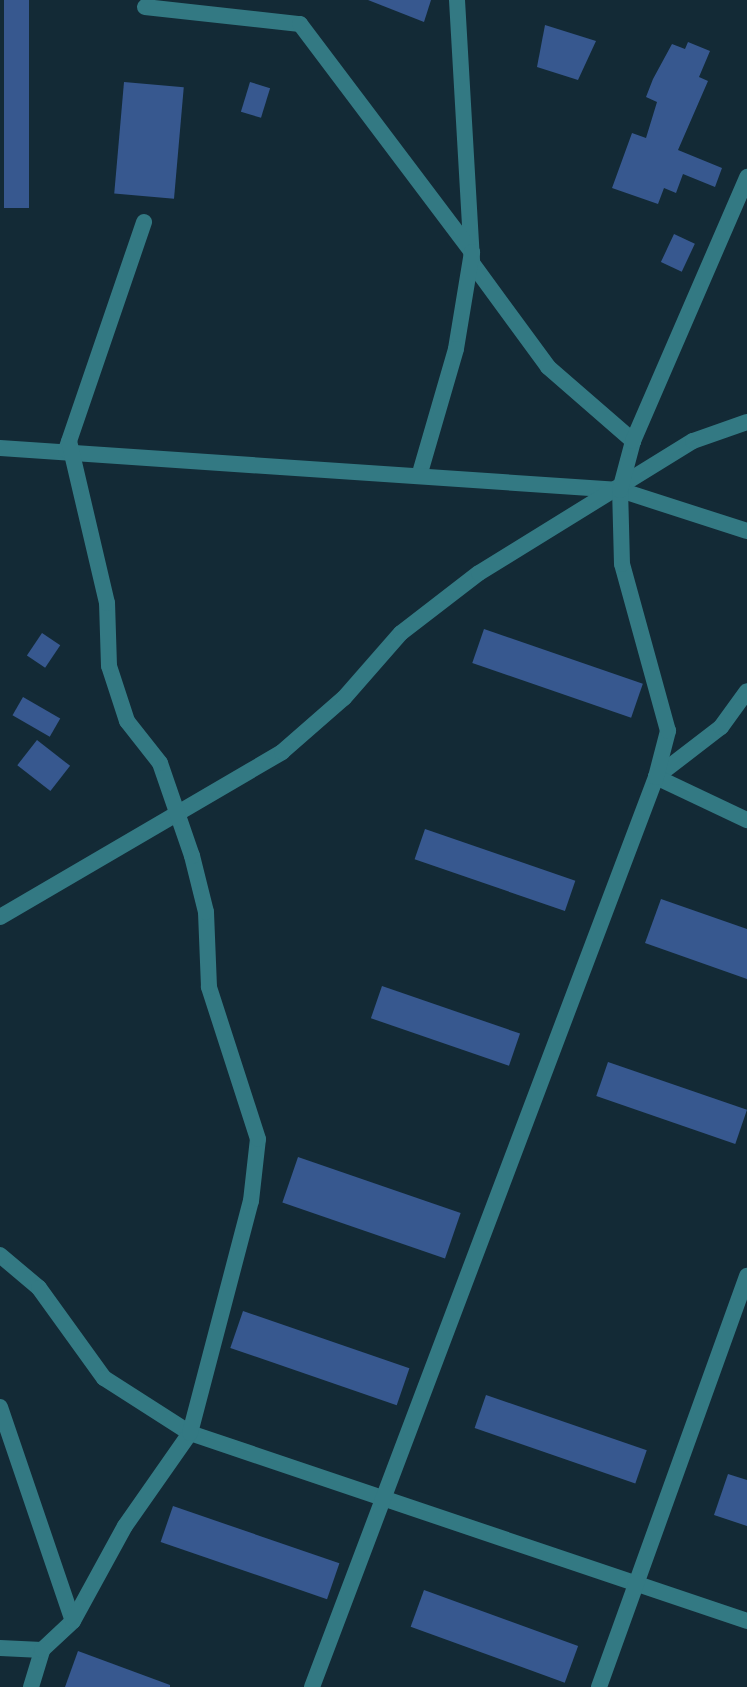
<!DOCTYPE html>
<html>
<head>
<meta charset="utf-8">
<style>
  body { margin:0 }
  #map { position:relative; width:747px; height:1687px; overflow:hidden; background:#132a36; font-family:Jost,sans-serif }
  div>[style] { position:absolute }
  .building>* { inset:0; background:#37588f; transform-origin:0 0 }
  .street>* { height:16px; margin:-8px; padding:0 8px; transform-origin:8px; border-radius:8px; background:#337983 }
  span { translate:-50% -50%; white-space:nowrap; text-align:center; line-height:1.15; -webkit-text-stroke:7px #09202c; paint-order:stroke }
</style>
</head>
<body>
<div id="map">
  <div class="building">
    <i style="left:4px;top:0;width:25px;height:208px"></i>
    <i style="clip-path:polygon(368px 0,431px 0,424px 22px)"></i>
    <i style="clip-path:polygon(545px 25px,596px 41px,578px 80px,537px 67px)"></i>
    <i style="clip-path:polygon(688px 42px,710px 51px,699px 77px,708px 81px,678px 150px,722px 168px,715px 187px,683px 174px,676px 193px,664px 188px,658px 204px,612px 188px,632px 133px,646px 138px,657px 102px,646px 97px,653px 79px,672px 44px,685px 49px)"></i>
    <i style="left:124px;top:82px;width:60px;height:112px;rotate:5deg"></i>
    <i style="left:250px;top:82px;width:21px;height:31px;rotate:17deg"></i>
    <i style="left:674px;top:234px;width:23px;height:31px;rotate:25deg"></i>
    <i style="left:484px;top:629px;width:168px;height:36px;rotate:19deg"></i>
    <i style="left:42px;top:633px;width:22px;height:27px;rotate:34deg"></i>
    <i style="left:23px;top:697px;width:43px;height:21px;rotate:30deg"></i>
    <i style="left:37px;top:740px;width:42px;height:32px;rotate:38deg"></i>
    <i style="left:425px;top:829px;width:159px;height:32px;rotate:19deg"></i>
    <i style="clip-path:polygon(661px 899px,747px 929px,747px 979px,645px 943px)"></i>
    <i style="left:382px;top:986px;width:146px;height:34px;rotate:19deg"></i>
    <i style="left:608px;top:1062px;width:147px;height:36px;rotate:19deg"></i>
    <i style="left:298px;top:1157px;width:172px;height:48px;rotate:19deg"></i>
    <i style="left:243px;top:1311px;width:176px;height:39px;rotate:19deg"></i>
    <i style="left:486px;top:1395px;width:170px;height:35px;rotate:19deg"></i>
    <i style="clip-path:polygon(728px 1474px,747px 1480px,747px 1526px,714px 1515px)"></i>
    <i style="left:173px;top:1506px;width:176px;height:38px;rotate:19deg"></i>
    <i style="left:424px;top:1590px;width:164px;height:39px;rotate:20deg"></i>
    <i style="clip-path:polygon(78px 1651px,170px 1685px,170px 1687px,65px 1687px)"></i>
  </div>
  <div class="street">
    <i style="left:457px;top:0;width:263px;rotate:86.7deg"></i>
    <i style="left:472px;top:263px;width:129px;rotate:53.8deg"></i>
    <i style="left:548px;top:367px;width:113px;rotate:41deg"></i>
    <i style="left:145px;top:7px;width:156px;rotate:6.3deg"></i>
    <i style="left:300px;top:24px;width:286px;rotate:53deg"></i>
    <i style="left:472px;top:252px;width:98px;rotate:99.4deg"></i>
    <i style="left:456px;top:349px;width:129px;rotate:106.2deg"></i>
    <i style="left:0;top:448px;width:621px;rotate:3.88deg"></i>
    <i style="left:620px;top:490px;width:133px;rotate:17.9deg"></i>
    <i style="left:66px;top:450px;width:241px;rotate:-71.1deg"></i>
    <i style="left:656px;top:777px;width:82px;rotate:-37.6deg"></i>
    <i style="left:721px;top:727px;width:44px;rotate:-54.2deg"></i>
    <i style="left:656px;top:777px;width:101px;rotate:25.3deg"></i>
    <i style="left:0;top:917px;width:327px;rotate:-30.3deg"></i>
    <i style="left:282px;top:752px;width:82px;rotate:-41.1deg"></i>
    <i style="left:344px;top:698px;width:86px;rotate:-48.8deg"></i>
    <i style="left:401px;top:633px;width:98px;rotate:-37.6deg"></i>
    <i style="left:479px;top:573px;width:251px;rotate:-31.7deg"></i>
    <i style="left:693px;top:441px;width:57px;rotate:-19.4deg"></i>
    <i style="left:0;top:1255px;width:51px;rotate:40.2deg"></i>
    <i style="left:39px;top:1288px;width:111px;rotate:54.2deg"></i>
    <i style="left:104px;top:1378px;width:102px;rotate:32.6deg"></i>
    <i style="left:190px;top:1433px;width:588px;rotate:18.65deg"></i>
    <i style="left:0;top:1407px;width:226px;rotate:71.2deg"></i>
    <i style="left:0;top:1648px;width:42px;rotate:2.7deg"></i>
    <i style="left:31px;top:1687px;width:39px;rotate:-73deg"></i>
    <i style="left:42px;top:1650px;width:42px;rotate:-43.1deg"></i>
    <i style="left:73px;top:1621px;width:108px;rotate:-61.3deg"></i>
    <i style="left:125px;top:1526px;width:113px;rotate:-55deg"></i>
    <i style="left:190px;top:1433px;width:240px;rotate:-75.3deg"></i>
    <i style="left:251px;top:1201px;width:62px;rotate:-83.6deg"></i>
    <i style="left:258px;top:1139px;width:160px;rotate:-107.9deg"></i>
    <i style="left:209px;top:987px;width:75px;rotate:-92.3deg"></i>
    <i style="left:206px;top:912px;width:58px;rotate:-104deg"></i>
    <i style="left:192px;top:856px;width:98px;rotate:-109deg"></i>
    <i style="left:160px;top:763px;width:53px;rotate:-128.2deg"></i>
    <i style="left:127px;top:721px;width:58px;rotate:-108.1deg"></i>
    <i style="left:109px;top:666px;width:63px;rotate:-91.8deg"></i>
    <i style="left:107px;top:603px;width:166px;rotate:-103.2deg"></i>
    <i style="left:312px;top:1687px;width:973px;rotate:-69.29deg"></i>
    <i style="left:656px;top:777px;width:48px;rotate:-75.4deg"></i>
    <i style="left:668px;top:731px;width:173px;rotate:-105.4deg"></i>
    <i style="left:622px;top:564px;width:74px;rotate:-91.5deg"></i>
    <i style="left:620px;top:490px;width:51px;rotate:-75.1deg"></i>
    <i style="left:633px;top:441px;width:288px;rotate:-66.6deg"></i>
    <i style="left:599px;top:1687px;width:437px;rotate:-70.2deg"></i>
  </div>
</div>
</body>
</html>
